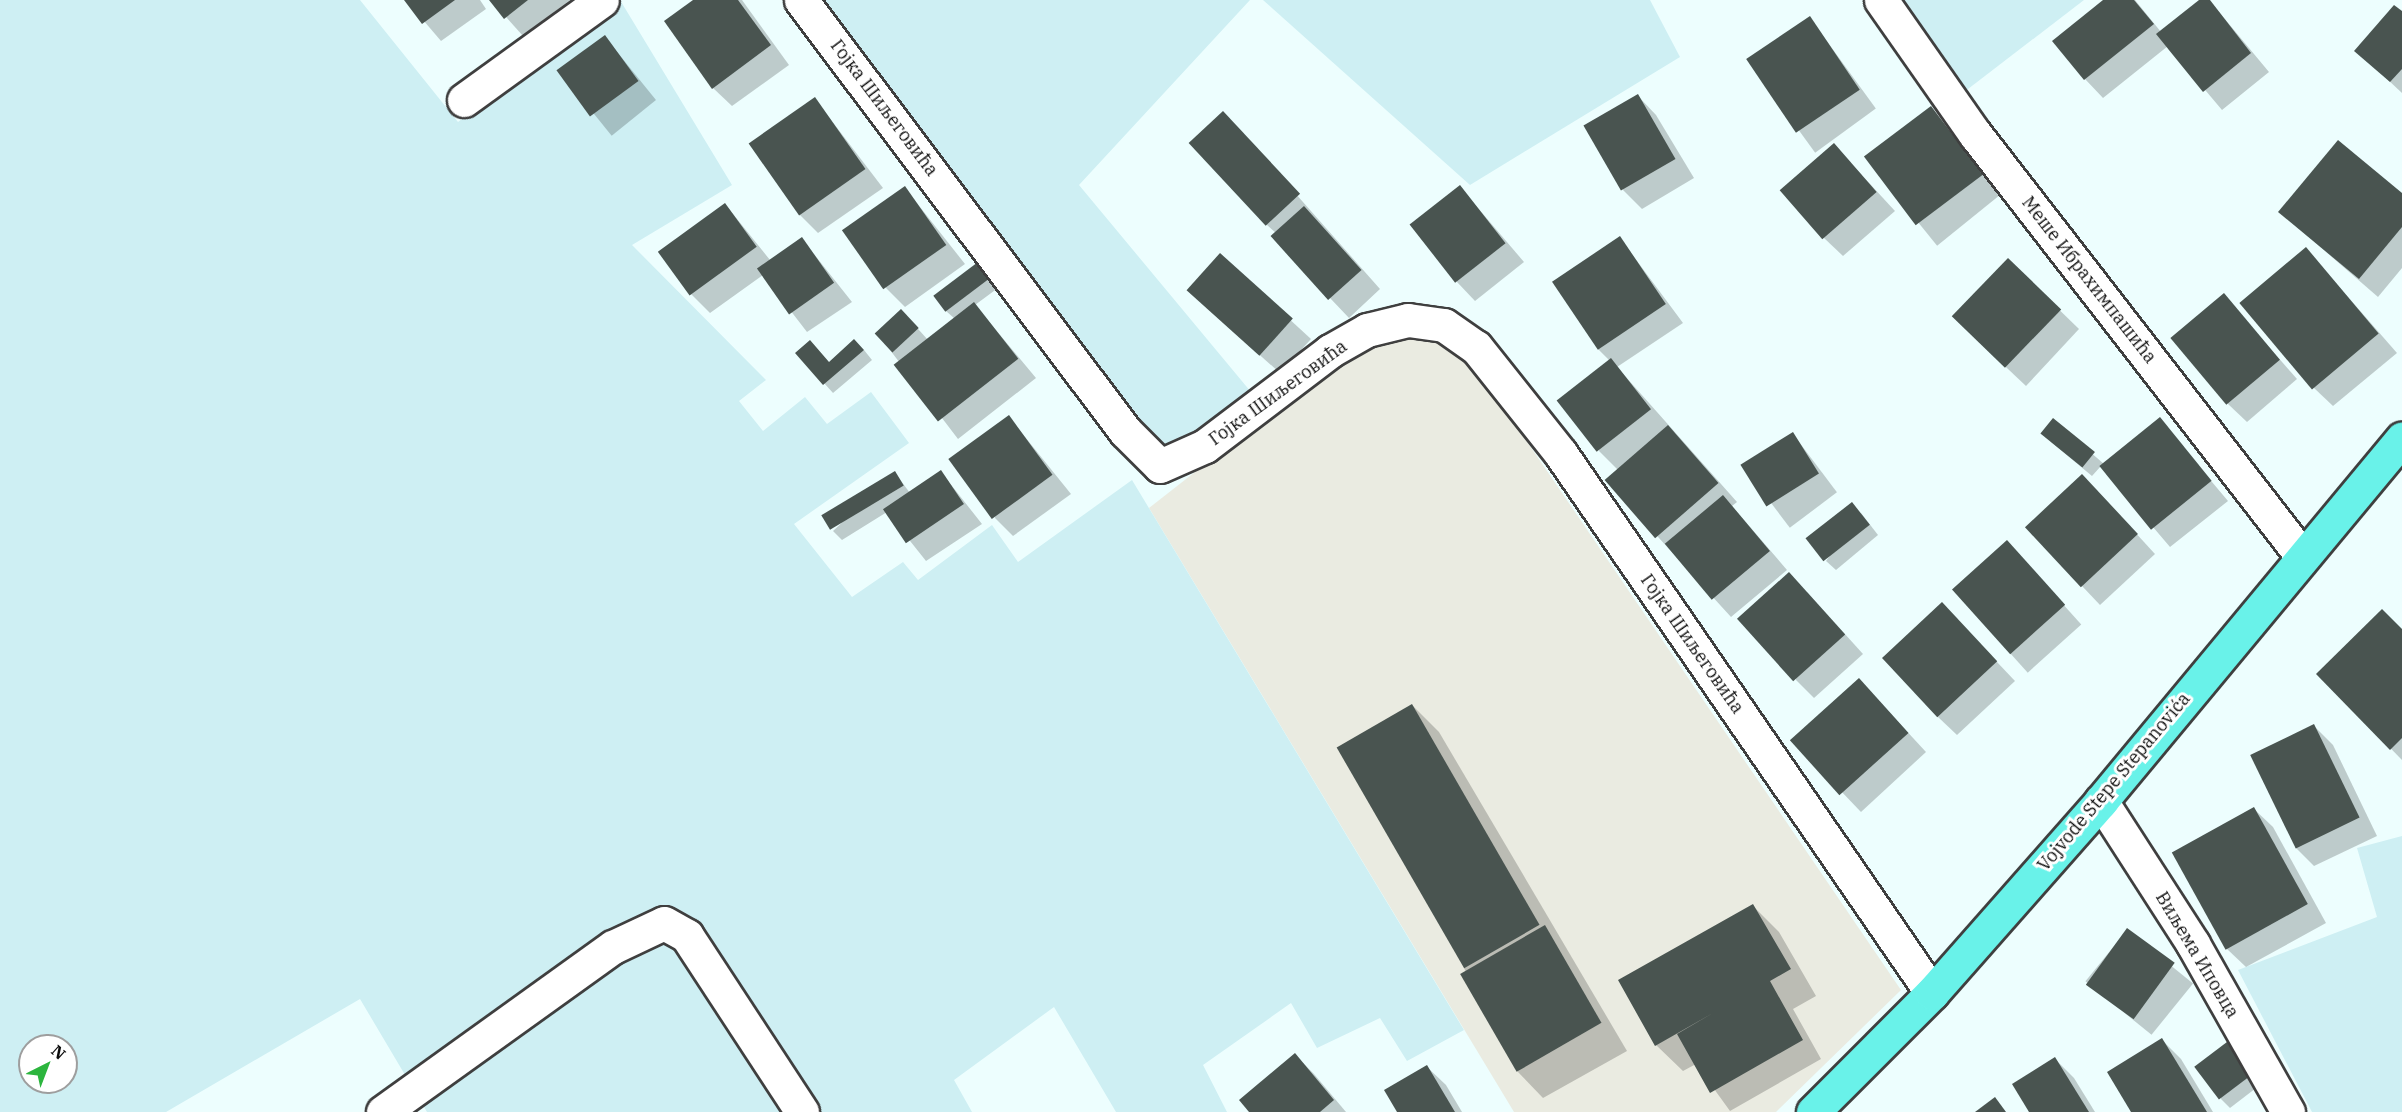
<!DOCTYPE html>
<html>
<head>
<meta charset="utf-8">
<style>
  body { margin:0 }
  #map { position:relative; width:2402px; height:1112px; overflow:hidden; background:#edfefe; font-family:"IBM Plex Serif",serif }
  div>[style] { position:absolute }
  .industrial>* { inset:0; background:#eaebe1 }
  .farmland>* { inset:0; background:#ceeff3 }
  .shadow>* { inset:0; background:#0003; transform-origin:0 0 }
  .building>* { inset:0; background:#495450; transform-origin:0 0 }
  .roads { filter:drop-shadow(2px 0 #3f3f3f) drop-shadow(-2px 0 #3f3f3f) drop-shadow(0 2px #3f3f3f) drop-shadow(0 -2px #3f3f3f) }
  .minor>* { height:33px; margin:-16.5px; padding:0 16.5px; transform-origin:16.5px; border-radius:16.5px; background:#fff }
  .major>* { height:33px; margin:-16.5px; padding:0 16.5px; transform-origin:16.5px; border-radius:16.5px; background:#69f2e9 }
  span { translate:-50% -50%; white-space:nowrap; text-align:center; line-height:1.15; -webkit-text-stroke:6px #fff; paint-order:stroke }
  .street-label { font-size:18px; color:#0c0c0c }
  .north { position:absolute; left:18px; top:1034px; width:60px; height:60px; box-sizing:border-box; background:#fff; border:2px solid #9e9e9e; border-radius:50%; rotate:42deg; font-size:16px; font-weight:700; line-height:24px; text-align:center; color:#0c0c0c }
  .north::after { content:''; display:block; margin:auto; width:21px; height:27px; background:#2cb53e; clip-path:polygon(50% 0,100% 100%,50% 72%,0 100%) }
</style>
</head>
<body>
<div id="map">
  <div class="industrial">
    <i style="clip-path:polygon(1426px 334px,1455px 347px,1474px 364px,1901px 990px,1776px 1112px,1514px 1112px,1149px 508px,1360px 343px)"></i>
  </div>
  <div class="farmland">
    <i style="clip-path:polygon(evenodd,0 0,360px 0,458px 122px,620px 0,732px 185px,632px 245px,766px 380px,739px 401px,763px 431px,805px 397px,827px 424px,871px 392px,909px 443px,794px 524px,852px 597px,903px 562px,918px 580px,992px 525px,1018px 562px,1132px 480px,1464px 1030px,1407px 1061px,1380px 1018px,1317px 1048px,1291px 1003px,1203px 1065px,1227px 1112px,1116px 1112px,1054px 1007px,954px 1080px,972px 1112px,427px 1112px,360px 999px,166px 1112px,0 1112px,0 0,30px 1046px,66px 1046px,66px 1082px,30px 1082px,30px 1046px)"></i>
    <i style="clip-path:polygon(815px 0,1250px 0,1079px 185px,1251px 392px,1192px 444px,1165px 449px,1144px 435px,1023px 267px)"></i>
    <i style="clip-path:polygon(1263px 0,1650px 0,1680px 57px,1470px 185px)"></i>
    <i style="clip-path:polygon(1887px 0,2084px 0,1955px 99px)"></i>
    <i style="clip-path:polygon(2402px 836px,2402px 1112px,2312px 1112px,2238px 970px,2377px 917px,2357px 848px)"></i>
  </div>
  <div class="shadow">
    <i style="clip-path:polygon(406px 0,480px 0,486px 9px,441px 41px)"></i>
    <i style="clip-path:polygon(491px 0,570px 0,523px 36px)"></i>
    <i style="clip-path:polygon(695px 0,742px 0,789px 65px,732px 106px,713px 88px)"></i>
    <i style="clip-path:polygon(2106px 0,2135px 0,2161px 32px,2209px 0,2269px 72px,2222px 110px,2168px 46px,2103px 98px,2085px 79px)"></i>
    <i style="clip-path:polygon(2402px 13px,2402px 93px,2357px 51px)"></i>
    <i style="left:1810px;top:18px;width:112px;height:75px;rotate:54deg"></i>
    <i style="left:605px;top:37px;width:81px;height:57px;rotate:51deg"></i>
    <i style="clip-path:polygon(1638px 96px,1656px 115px,1694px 178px,1642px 209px,1623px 190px)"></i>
    <i style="clip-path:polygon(815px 99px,883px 188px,818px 233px,799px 214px)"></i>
    <i style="left:1931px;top:108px;width:111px;height:82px;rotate:51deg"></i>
    <i style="clip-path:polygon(1241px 132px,1380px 289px,1349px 318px,1273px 238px,1277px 234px,1267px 225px)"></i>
    <i style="clip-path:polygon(1834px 145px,1895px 211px,1843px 256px,1824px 238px)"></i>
    <i style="clip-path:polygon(1460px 187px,1524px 262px,1475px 301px,1457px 282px)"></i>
    <i style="clip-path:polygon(905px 188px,965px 264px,905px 307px,886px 288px)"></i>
    <i style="clip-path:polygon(2402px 195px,2402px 268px,2378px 297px,2280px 212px)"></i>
    <i style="clip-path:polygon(725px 204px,770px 260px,802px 239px,852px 302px,807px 332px,763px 275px,710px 313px,691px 294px)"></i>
    <i style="clip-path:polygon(1620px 238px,1683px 323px,1617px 367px,1737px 502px,1732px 506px,1787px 570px,1731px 617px,1607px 481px,1619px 471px,1599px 451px,1610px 361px,1598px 349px)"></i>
    <i style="clip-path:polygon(2306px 249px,2397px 353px,2333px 406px,2314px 388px)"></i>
    <i style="clip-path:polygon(1220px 255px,1311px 339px,1280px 373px,1207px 308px)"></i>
    <i style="clip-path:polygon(2008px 260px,2079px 329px,2026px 386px,1973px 336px)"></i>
    <i style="clip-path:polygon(982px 261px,1002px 285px,975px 305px,1036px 378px,958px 439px,877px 333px,910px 320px,928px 340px,955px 319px,946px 311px)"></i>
    <i style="clip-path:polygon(2223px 295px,2297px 379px,2247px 422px,2228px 404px)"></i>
    <i style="clip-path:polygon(864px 350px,872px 360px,833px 393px,797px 353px,830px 363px)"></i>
    <i style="clip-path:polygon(1009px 417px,1071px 494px,1013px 536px,995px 518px)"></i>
    <i style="clip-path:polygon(2159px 419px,2228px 501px,2170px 547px,2101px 466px,2092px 476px,2051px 442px,2053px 420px,2104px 464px)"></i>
    <i style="left:1793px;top:434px;width:73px;height:59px;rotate:53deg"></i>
    <i style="clip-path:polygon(941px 472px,982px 524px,926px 561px,887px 512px,842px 540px,833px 531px,895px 473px,910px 493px)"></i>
    <i style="clip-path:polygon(2100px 494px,2155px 554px,2100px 605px,2082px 586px)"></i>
    <i style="clip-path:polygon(1861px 513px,1878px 535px,1836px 570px,1826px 561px)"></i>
    <i style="left:2007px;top:542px;width:111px;height:72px;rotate:48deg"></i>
    <i style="clip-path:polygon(1807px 592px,1863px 654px,1814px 698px,1796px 680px)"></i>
    <i style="clip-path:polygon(1960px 623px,2015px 681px,1957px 735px,1938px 717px)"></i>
    <i style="clip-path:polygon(2402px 631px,2402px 760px,2318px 674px)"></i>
    <i style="clip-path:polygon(1877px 699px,1926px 752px,1861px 812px,1792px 740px)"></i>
    <i style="clip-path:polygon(1412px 705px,1439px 732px,1627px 1051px,1543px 1098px,1517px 1071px,1464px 968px)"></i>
    <i style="clip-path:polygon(2314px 726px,2333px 745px,2377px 836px,2314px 866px,2295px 847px)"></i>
    <i style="clip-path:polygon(2254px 809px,2273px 827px,2326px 923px,2246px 967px,2227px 949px)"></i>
    <i style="clip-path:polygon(1753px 906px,1779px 932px,1816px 996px,1793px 1009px,1821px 1059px,1730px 1111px,1696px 1064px,1683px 1071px,1656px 1045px)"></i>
    <i style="left:2127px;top:930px;width:85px;height:66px;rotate:39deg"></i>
    <i style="clip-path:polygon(2162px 1040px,2181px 1059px,2213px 1112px,2133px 1112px)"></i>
    <i style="clip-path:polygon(2227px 1044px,2260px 1085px,2230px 1108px,2221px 1099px)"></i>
    <i style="clip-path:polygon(1295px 1055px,1314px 1074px,1346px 1112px,1251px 1112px)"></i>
    <i style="clip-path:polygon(2055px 1059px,2074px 1078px,2095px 1112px,2031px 1112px)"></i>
    <i style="clip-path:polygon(1427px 1067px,1446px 1085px,1462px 1112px,1399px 1112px)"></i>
  </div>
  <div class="building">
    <i style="clip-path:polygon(404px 0,455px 0,422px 24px)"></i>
    <i style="clip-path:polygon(489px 0,528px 0,504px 19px)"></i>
    <i style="clip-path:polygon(693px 0,738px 0,771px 45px,712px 89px,664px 21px)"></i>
    <i style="clip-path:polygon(2103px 0,2134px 0,2154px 24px,2084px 80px,2052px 41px)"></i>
    <i style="clip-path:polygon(2199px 0,2210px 0,2251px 53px,2203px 92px,2156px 34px)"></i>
    <i style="clip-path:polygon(2394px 5px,2402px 11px,2402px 69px,2390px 82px,2354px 51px)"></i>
    <i style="left:1810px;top:16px;width:89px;height:77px;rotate:56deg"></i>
    <i style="left:605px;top:35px;width:57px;height:60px;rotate:54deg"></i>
    <i style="left:1638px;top:94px;width:75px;height:63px;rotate:60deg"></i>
    <i style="left:815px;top:97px;width:88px;height:81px;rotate:55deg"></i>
    <i style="left:1931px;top:106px;width:86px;height:84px;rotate:53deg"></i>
    <i style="left:1223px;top:111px;width:113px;height:47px;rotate:47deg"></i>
    <i style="clip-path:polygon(2338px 140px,2402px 193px,2402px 227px,2359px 279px,2278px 212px)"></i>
    <i style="left:1834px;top:143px;width:65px;height:72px;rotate:49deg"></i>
    <i style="left:1460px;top:185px;width:74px;height:64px;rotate:52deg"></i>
    <i style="left:905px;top:186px;width:72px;height:77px;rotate:55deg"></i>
    <i style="left:725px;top:203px;width:54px;height:83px;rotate:54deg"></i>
    <i style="left:1304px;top:206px;width:86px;height:45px;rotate:48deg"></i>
    <i style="left:1620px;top:236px;width:82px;height:82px;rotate:56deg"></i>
    <i style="left:802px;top:237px;width:56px;height:55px;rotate:55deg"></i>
    <i style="left:2306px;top:247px;width:113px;height:87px;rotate:50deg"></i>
    <i style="left:1220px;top:253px;width:98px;height:50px;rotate:42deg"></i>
    <i style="left:2008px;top:258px;width:74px;height:81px;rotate:44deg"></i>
    <i style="left:982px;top:259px;width:20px;height:61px;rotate:53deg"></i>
    <i style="left:2224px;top:293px;width:87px;height:70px;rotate:50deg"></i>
    <i style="left:974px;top:302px;width:72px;height:102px;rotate:52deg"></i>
    <i style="left:901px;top:309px;width:26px;height:36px;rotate:47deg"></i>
    <i style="clip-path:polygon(854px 339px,864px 350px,823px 385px,795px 353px,810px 340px,829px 362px)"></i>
    <i style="left:1611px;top:358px;width:65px;height:69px;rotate:52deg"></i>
    <i style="left:1009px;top:415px;width:74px;height:75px;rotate:54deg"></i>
    <i style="left:2160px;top:417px;width:82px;height:78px;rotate:51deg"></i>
    <i style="left:2053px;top:418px;width:54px;height:20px;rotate:39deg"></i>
    <i style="left:1668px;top:425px;width:77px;height:84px;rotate:49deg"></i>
    <i style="left:1793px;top:432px;width:49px;height:62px;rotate:58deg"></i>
    <i style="left:941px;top:470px;width:41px;height:70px;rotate:56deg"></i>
    <i style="left:895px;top:471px;width:17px;height:86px;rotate:59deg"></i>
    <i style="left:2082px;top:474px;width:82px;height:78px;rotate:47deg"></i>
    <i style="left:1723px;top:495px;width:73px;height:76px;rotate:50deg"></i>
    <i style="left:1852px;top:502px;width:29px;height:59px;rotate:52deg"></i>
    <i style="left:2007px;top:540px;width:87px;height:74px;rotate:48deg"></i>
    <i style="left:1789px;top:572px;width:84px;height:70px;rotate:48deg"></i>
    <i style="left:1942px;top:602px;width:81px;height:82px;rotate:47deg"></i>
    <i style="clip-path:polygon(2382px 609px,2402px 629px,2402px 738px,2390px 750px,2316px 674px)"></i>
    <i style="left:1859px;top:678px;width:74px;height:93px;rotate:48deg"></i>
    <i style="left:1412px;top:704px;width:255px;height:87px;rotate:60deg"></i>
    <i style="left:2314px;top:724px;width:104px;height:71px;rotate:64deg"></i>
    <i style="left:2254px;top:807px;width:111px;height:94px;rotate:61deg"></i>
    <i style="clip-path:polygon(1753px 904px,1791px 969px,1770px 981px,1803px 1040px,1710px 1093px,1677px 1034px,1713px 1013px,1655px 1046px,1618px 980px)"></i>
    <i style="left:1545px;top:925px;width:113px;height:98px;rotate:60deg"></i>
    <i style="left:2127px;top:928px;width:59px;height:70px;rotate:36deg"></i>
    <i style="clip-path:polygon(2162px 1038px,2207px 1112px,2131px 1112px,2107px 1072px)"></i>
    <i style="left:2227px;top:1042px;width:41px;height:41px;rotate:53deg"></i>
    <i style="clip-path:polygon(1295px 1053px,1334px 1100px,1320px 1112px,1249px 1112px,1239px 1100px)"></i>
    <i style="clip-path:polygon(2055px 1057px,2089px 1112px,2029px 1112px,2012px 1084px)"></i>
    <i style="clip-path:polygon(1427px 1065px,1455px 1112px,1397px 1112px,1384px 1090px)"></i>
    <i style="clip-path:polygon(1995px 1097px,2006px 1112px,1975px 1112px)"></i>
  </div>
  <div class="roads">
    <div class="minor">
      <i style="left:801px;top:0;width:539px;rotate:53.07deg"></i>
      <i style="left:1125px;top:431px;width:49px;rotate:45deg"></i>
      <i style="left:1160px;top:466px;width:49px;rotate:-24deg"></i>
      <i style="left:1205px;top:446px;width:157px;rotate:-37.2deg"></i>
      <i style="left:1330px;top:351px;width:43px;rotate:-29.6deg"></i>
      <i style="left:1367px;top:330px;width:42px;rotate:-13.7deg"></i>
      <i style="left:1408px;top:320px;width:36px;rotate:8deg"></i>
      <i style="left:1444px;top:325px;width:39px;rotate:35deg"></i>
      <i style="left:1476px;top:347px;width:137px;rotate:51.5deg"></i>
      <i style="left:1561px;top:454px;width:654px;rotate:55.46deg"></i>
      <i style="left:1881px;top:0;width:164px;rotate:55deg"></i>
      <i style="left:1975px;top:134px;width:534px;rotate:52.23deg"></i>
      <i style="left:464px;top:100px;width:170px;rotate:-35.9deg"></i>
      <i style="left:2101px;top:801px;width:170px;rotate:57.2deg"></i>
      <i style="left:2193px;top:944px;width:193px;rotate:60.5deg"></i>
      <i style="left:383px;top:1112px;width:283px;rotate:-35.7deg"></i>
      <i style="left:613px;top:947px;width:56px;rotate:-25.2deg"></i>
      <i style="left:664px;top:923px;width:26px;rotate:29deg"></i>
      <i style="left:687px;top:936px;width:210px;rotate:56.8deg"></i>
    </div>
    <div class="major">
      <i style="left:1813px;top:1112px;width:168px;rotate:-45deg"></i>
      <i style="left:1932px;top:993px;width:256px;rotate:-48.6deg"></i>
      <i style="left:2101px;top:801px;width:471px;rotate:-50.3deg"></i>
    </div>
  </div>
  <div class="street-label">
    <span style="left:884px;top:108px;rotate:53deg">Гојка Шиљеговића</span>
    <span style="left:2089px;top:280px;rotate:52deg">Меше Ибрахимпашића</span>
    <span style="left:1278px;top:393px;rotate:-36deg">Гојка Шиљеговића</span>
    <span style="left:1692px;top:644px;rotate:55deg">Гојка Шиљеговића</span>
    <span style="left:2114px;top:782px;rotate:-50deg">Vojvode Stepe Stepanovića</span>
    <span style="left:2197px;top:955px;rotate:59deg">Виљема Иповца</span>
  </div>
  <div class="north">N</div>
</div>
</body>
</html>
